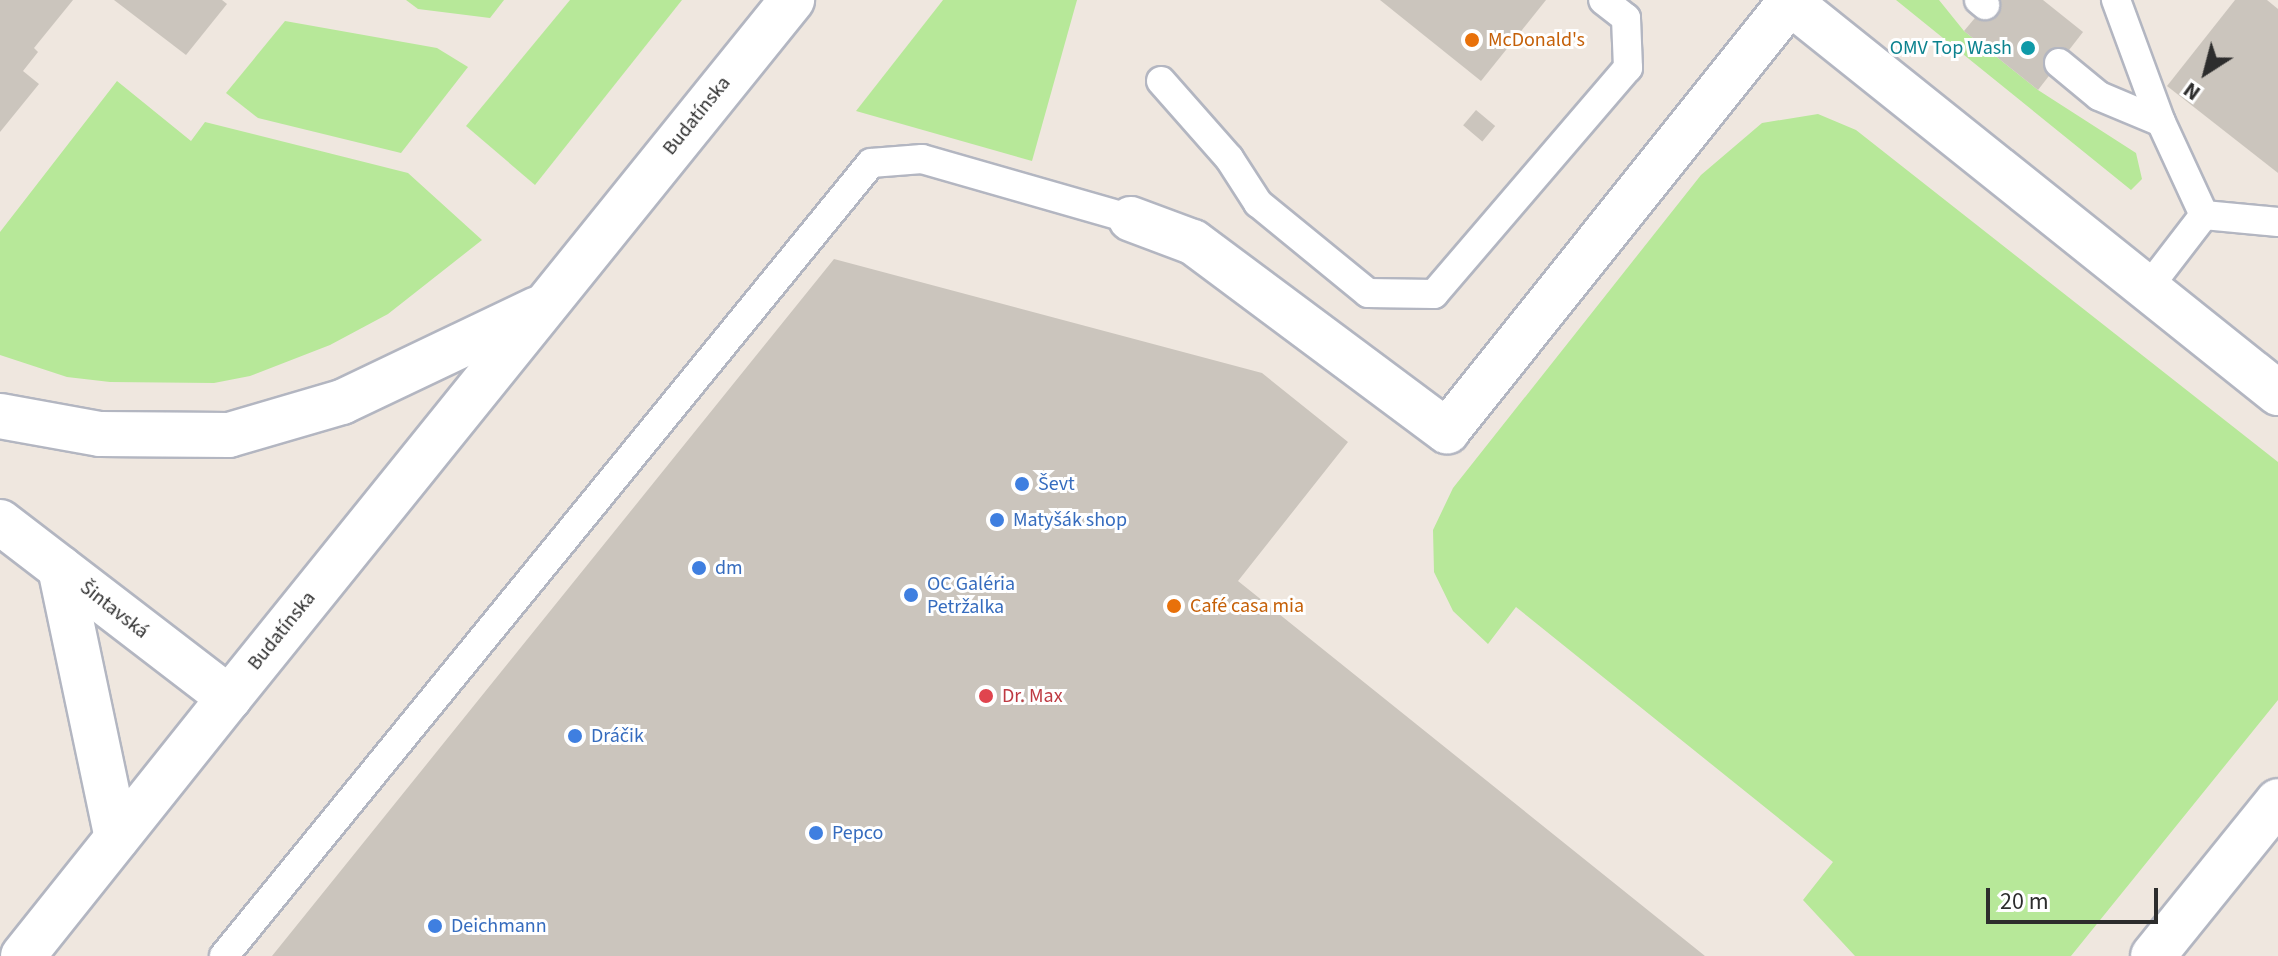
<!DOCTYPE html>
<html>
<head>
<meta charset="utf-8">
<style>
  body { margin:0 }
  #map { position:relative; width:2278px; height:956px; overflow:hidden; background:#efe7df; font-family:"Source Sans 3",sans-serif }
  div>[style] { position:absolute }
  .green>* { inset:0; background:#b7e899 }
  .building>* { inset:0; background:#cbc5bd; transform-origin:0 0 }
  .roads { filter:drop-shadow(2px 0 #b3b6c1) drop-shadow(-2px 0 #b3b6c1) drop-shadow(0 2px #b3b6c1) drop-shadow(0 -2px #b3b6c1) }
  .service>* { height:28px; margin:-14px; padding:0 14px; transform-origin:14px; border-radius:14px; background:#fff }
  .minor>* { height:44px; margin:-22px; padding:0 22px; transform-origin:22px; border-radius:22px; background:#fff }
  .tertiary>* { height:44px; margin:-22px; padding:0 22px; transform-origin:22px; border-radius:22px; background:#fff }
  .secondary>* { height:44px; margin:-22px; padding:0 22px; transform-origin:22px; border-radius:22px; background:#fff }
  .dots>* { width:22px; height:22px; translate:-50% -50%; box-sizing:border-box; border:4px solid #fff; border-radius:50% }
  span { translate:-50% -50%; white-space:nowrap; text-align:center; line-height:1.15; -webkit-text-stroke:6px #fff; paint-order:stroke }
  .food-label { font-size:20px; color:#c56008 }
  .left { translate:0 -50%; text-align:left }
  .culture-label { font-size:20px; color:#0d838f }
  .right { translate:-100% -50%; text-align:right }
  .street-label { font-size:20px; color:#2d2d2d }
  .shop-label { font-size:20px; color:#366cbe }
  .health-label { font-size:20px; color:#be3a42 }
  .north { position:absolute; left:2166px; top:32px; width:80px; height:80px; -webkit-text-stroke:6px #fff; paint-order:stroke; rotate:216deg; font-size:22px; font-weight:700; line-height:32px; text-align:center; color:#2d2d2d }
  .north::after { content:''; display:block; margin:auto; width:28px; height:36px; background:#2d2d2d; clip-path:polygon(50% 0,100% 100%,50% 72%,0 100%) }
  .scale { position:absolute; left:1986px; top:888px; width:172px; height:36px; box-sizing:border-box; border:4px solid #2d2d2d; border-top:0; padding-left:10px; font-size:24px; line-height:28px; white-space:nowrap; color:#2d2d2d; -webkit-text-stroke:6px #fff; paint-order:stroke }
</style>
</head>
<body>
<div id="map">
  <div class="green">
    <i style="clip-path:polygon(406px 0,504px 0,490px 18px,418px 9px)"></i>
    <i style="clip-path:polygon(570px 0,682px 0,535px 185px,466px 126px)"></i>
    <i style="clip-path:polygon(943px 0,1077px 0,1032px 161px,856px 111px)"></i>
    <i style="clip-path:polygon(1896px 0,1939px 0,1964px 31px,2038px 90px,2136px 153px,2142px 179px,2131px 190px)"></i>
    <i style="clip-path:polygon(285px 21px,437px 48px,468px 67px,401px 153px,258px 118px,226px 93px)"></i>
    <i style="clip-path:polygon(117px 81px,191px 141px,205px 122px,408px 173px,482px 240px,388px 314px,330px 345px,250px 376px,214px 383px,110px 382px,67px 377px,0 355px,0 232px)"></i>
    <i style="clip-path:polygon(1818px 114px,1856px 130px,2278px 462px,2278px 700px,2071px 956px,1855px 956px,1803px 900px,1833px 862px,1516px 607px,1488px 644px,1453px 611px,1434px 572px,1433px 530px,1453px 488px,1701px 175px,1762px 123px)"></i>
  </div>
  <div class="building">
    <i style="clip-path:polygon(0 0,73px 0,34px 48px,38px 52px,23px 71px,39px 84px,0 132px)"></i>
    <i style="clip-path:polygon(114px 0,222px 0,227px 4px,186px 55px)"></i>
    <i style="clip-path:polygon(1380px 0,1546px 0,1481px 81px)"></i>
    <i style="clip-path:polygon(1990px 0,2043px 0,2083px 32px,2038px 90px,1964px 31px)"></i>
    <i style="clip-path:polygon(2235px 0,2267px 0,2278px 9px,2278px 173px,2167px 86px)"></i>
    <i style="left:1476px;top:110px;width:25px;height:20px;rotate:40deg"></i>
    <i style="clip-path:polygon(834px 259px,1262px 373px,1348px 442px,1238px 581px,1705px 956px,272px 956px)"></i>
  </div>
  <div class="roads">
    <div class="service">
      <i style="left:1979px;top:0;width:8px;rotate:40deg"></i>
      <i style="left:2116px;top:0;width:130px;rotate:69.8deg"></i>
      <i style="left:2161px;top:122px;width:102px;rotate:65.2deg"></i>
      <i style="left:2204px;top:215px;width:93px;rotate:127.6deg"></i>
      <i style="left:2059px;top:63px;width:52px;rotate:39.5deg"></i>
      <i style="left:2099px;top:96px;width:67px;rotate:22.8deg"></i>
      <i style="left:1161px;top:81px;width:103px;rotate:48.6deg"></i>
      <i style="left:1229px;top:158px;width:54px;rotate:57.2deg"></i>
      <i style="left:1258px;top:203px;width:142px;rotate:39.3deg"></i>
      <i style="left:1368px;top:293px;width:66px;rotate:0.9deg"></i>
      <i style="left:1434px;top:294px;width:298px;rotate:-49.4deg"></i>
      <i style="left:1628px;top:68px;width:50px;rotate:-92.3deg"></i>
      <i style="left:1626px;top:18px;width:29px;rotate:-142deg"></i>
      <i style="left:2204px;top:215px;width:74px;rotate:5.4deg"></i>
      <i style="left:224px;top:956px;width:1023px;rotate:-50.79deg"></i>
      <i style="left:871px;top:163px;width:51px;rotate:-4.5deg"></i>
      <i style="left:922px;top:159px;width:217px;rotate:16deg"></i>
    </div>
    <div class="minor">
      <i style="left:1787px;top:0;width:629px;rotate:38.67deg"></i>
      <i style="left:1131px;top:219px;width:66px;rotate:20.4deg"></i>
      <i style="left:1193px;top:242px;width:317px;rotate:36.7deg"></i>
      <i style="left:1447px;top:431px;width:549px;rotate:-51.36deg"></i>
      <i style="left:23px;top:956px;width:330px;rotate:-51.4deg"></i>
    </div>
    <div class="tertiary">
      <i style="left:0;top:416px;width:102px;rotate:10.2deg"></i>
      <i style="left:100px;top:434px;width:129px;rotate:0.4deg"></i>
      <i style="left:229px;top:435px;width:118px;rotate:-16.3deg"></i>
      <i style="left:342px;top:402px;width:216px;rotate:-25.5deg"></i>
      <i style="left:0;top:522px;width:289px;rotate:37.5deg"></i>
      <i style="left:229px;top:698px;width:897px;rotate:-51.11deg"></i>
      <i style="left:60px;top:568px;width:276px;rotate:78.1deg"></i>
    </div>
    <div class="secondary">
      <i style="left:2153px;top:956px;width:199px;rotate:-51.1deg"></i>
    </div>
  </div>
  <div class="dots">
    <i style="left:1472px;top:40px;background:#e8710a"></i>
    <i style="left:2028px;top:48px;background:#0f9aa8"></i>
    <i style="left:1022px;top:484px;background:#3f7fe0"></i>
    <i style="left:997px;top:520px;background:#3f7fe0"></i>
    <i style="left:699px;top:568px;background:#3f7fe0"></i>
    <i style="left:911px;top:595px;background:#3f7fe0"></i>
    <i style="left:1174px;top:606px;background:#e8710a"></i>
    <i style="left:986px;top:696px;background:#e0444e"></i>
    <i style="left:575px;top:736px;background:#3f7fe0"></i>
    <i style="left:816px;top:833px;background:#3f7fe0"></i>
    <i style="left:435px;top:926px;background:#3f7fe0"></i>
  </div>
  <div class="food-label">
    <span class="left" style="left:1488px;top:40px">McDonald's</span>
    <span class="left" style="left:1190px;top:606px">Café casa mia</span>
  </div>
  <div class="culture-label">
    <span class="right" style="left:2012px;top:48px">OMV Top Wash</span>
  </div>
  <div class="street-label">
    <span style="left:697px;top:116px;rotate:-51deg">Budatínska</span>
    <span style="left:114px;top:610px;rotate:38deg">Šintavská</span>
    <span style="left:282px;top:631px;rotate:-51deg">Budatínska</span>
  </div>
  <div class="shop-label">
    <span class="left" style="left:1038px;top:484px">Ševt</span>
    <span class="left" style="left:1013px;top:520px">Matyšák shop</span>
    <span class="left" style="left:715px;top:568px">dm</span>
    <span class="left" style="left:927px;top:596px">OC Galéria<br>Petržalka</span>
    <span class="left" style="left:591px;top:736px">Dráčik</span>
    <span class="left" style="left:832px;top:833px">Pepco</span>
    <span class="left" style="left:451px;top:926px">Deichmann</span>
  </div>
  <div class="health-label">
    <span class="left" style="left:1002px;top:696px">Dr. Max</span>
  </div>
  <div class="north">N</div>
  <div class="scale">20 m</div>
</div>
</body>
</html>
